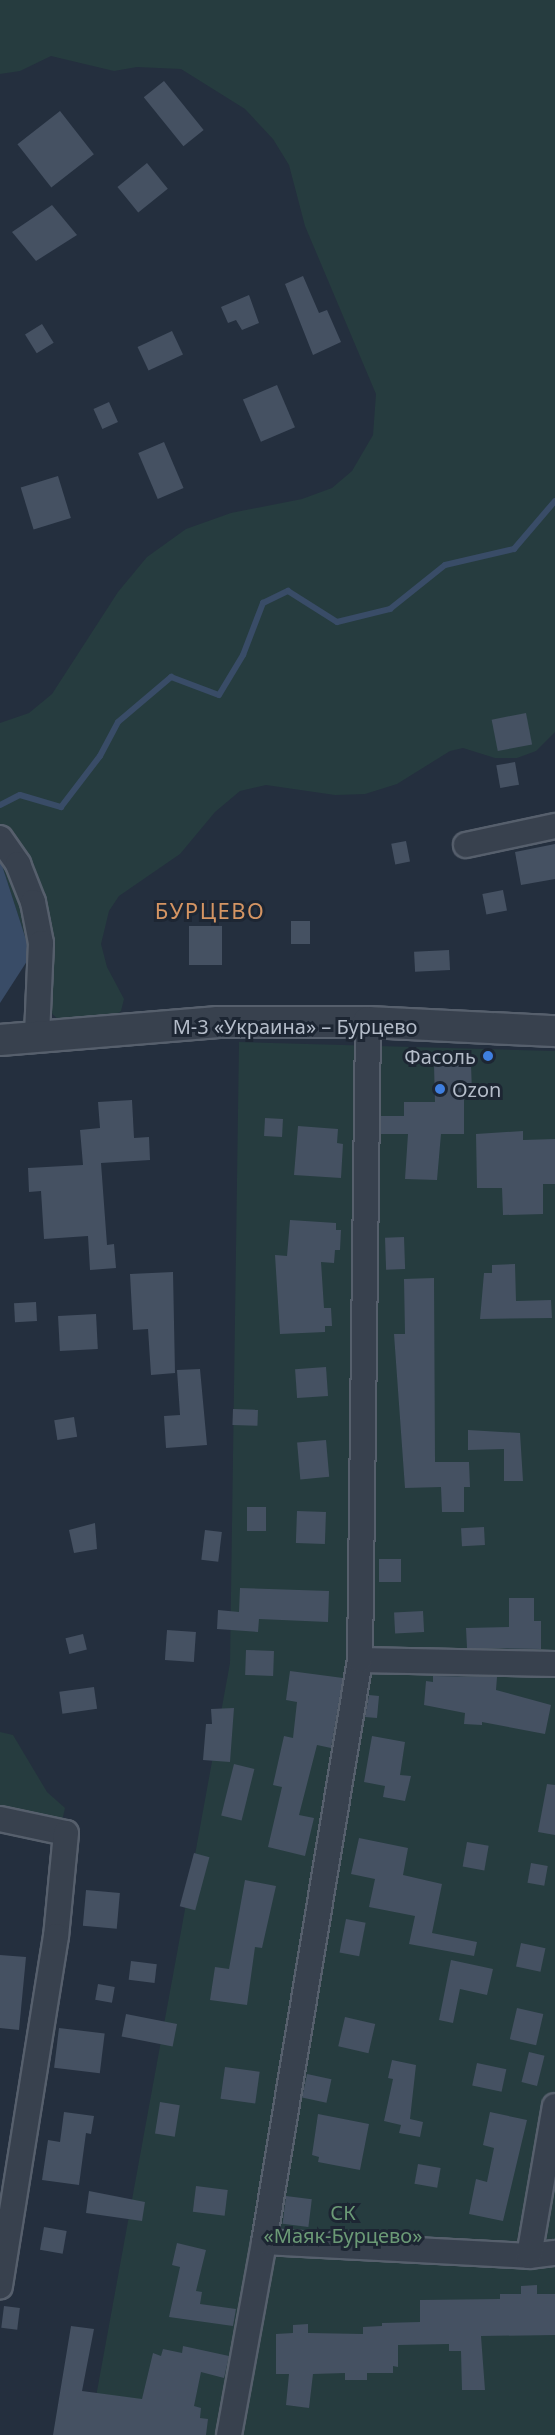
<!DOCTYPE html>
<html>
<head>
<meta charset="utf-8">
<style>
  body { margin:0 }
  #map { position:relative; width:555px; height:2435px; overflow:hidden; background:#242f3e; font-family:"Noto Sans",sans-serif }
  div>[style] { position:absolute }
  .green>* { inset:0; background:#263c3f }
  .water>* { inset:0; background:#394c67 }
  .stream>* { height:6px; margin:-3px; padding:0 3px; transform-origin:3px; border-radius:3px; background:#394c67 }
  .building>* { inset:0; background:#455162; transform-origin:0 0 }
  .roads { filter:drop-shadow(2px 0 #565f6c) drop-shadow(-2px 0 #565f6c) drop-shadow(0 2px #565f6c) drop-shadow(0 -2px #565f6c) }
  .minor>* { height:24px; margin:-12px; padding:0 12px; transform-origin:12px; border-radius:12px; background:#38414e }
  .tertiary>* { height:30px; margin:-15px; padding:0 15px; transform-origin:15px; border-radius:15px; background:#38414e }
  .dots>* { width:16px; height:16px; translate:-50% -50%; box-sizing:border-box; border:3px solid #1d2633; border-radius:50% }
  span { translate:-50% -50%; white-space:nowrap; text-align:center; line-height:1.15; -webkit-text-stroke:6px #1d2633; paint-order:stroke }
  .street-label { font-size:20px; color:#b4bcc9 }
  .poi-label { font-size:20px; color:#b4bcc9 }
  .right { translate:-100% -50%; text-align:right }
  .left { translate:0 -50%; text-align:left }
  .park-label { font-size:20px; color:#6b9a76 }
  .quarter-label { font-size:22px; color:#d59563; letter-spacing:1.5px }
</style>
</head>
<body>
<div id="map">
  <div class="green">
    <i style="clip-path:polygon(0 0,555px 0,555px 732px,536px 751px,517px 758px,495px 758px,463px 748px,450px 751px,397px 784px,365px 794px,335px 795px,266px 785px,240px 791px,215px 812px,180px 854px,119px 896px,109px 911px,101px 944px,107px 967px,124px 999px,121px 1011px,108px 1021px,60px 1021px,49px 1011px,0 859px,0 723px,29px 713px,52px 694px,118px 592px,147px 557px,186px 529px,231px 513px,302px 499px,332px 488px,352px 471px,373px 435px,376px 394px,305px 226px,289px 165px,273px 139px,245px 109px,181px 69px,137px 67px,114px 71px,51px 56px,20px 71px,0 74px)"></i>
    <i style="clip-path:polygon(239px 1042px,555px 1051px,555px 2435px,89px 2435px,230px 1663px)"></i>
    <i style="clip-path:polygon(0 1732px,13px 1735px,47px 1792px,65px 1808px,62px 1821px,0 1810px)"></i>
  </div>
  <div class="water">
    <i style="clip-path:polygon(0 859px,31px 955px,0 1003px)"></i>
  </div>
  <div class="stream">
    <i style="left:0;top:805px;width:22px;rotate:-27deg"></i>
    <i style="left:20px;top:795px;width:43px;rotate:16.3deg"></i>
    <i style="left:61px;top:807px;width:64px;rotate:-52.6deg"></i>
    <i style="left:100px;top:756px;width:38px;rotate:-62deg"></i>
    <i style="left:118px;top:722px;width:70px;rotate:-40.3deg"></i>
    <i style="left:171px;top:677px;width:51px;rotate:20.6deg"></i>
    <i style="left:219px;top:695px;width:47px;rotate:-59deg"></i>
    <i style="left:243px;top:655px;width:56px;rotate:-69deg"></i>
    <i style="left:263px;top:603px;width:28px;rotate:-26deg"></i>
    <i style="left:288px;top:591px;width:58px;rotate:32.3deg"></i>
    <i style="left:337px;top:622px;width:55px;rotate:-13.8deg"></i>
    <i style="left:390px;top:609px;width:70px;rotate:-38.7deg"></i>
    <i style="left:445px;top:565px;width:71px;rotate:-13.1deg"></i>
    <i style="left:514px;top:549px;width:63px;rotate:-49.5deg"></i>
  </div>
  <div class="building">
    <i style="left:164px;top:81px;width:63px;height:26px;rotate:51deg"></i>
    <i style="left:60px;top:111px;width:55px;height:54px;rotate:52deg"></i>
    <i style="left:147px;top:163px;width:33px;height:38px;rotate:51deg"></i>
    <i style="clip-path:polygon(52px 205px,77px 235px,36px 261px,12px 232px)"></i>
    <i style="clip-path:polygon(303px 276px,319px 313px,327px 310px,341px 342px,313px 355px,285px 284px)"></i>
    <i style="clip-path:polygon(249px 295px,259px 323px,242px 330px,236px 320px,228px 323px,221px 307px)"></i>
    <i style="left:42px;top:324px;width:22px;height:20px;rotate:58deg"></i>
    <i style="left:172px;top:331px;width:26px;height:38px;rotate:65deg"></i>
    <i style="left:277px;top:385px;width:46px;height:37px;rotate:67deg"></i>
    <i style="left:109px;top:402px;width:22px;height:17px;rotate:66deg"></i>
    <i style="left:164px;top:442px;width:50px;height:28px;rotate:67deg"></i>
    <i style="left:58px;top:476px;width:44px;height:39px;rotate:73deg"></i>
    <i style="left:526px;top:713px;width:32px;height:35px;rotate:79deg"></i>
    <i style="left:515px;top:762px;width:23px;height:19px;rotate:80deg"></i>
    <i style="left:406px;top:841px;width:21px;height:15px;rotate:79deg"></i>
    <i style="clip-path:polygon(555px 844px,555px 879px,521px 885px,515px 852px)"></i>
    <i style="left:503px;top:890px;width:21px;height:21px;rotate:79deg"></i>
    <i style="left:310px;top:921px;width:23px;height:19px;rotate:90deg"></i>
    <i style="left:189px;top:926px;width:33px;height:39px"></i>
    <i style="left:449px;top:950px;width:20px;height:35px;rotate:87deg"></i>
    <i style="clip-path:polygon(471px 1064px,472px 1093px,464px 1093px,464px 1134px,441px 1134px,437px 1180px,405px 1179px,408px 1134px,381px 1134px,381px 1116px,404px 1116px,404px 1102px,435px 1102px,434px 1065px)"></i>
    <i style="clip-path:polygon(132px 1100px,134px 1138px,149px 1137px,150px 1160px,101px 1163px,107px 1245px,114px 1244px,116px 1268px,90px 1270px,88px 1236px,44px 1239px,41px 1191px,29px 1192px,28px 1168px,83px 1165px,80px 1130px,100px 1128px,98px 1102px)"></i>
    <i style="left:265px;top:1118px;width:18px;height:18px;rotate:3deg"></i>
    <i style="clip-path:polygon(298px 1126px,338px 1129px,337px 1143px,343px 1144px,341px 1178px,294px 1175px)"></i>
    <i style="clip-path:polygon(523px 1131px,523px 1140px,555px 1139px,555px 1184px,543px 1184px,543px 1214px,503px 1215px,502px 1188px,477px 1188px,476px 1134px)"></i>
    <i style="clip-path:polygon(290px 1220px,336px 1223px,336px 1230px,341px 1230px,340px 1250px,335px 1250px,334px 1263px,321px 1262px,324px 1308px,331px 1308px,332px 1326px,325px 1326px,325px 1332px,280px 1334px,275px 1255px,287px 1256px)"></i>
    <i style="left:404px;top:1237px;width:32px;height:19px;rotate:88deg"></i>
    <i style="clip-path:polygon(515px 1264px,516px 1301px,551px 1300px,552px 1318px,480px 1319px,484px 1273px,492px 1273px,492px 1265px)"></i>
    <i style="clip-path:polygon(173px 1272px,175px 1373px,151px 1375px,148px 1329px,133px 1330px,130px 1274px)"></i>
    <i style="clip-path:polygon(434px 1278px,435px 1462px,469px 1462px,470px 1487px,464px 1487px,464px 1512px,442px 1512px,441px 1487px,405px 1488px,394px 1334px,405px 1334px,404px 1279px)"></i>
    <i style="left:36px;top:1302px;width:19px;height:22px;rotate:87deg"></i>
    <i style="left:96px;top:1314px;width:35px;height:38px;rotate:87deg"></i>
    <i style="left:326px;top:1367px;width:29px;height:31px;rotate:86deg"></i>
    <i style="clip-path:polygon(200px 1369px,207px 1445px,166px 1448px,164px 1416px,180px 1415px,177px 1370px)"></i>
    <i style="left:233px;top:1409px;width:25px;height:16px;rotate:2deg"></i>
    <i style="left:74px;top:1417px;width:20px;height:20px;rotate:81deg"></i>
    <i style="clip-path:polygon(468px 1430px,520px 1433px,523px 1481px,504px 1481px,504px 1449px,468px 1450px)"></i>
    <i style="left:326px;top:1440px;width:37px;height:29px;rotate:85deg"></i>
    <i style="left:247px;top:1507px;width:19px;height:24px"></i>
    <i style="left:297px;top:1511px;width:29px;height:32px;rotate:2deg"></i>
    <i style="clip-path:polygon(95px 1523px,97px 1549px,74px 1553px,69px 1530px)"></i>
    <i style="left:484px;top:1527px;width:18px;height:23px;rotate:87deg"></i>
    <i style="left:205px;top:1530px;width:17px;height:30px;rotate:7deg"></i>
    <i style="left:379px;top:1559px;width:22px;height:23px"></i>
    <i style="clip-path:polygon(240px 1588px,329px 1591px,328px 1622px,259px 1619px,258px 1632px,217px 1629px,218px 1610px,239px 1612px)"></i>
    <i style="clip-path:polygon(509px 1598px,534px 1598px,534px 1621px,541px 1621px,541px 1649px,467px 1648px,466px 1628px,509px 1627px)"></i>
    <i style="left:423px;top:1611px;width:21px;height:29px;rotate:87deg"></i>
    <i style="left:167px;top:1630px;width:29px;height:30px;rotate:4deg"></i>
    <i style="left:83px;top:1634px;width:16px;height:18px;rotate:76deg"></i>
    <i style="left:246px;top:1650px;width:28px;height:25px;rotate:2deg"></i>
    <i style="clip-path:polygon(290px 1671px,343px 1678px,331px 1748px,317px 1745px,299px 1815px,314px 1818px,305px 1856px,268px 1847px,282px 1787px,273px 1785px,284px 1736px,293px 1738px,297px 1702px,286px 1700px)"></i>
    <i style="clip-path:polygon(433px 1676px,497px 1677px,496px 1690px,551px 1705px,545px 1734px,482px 1722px,482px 1725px,464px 1724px,465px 1713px,424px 1705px,426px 1681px,433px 1682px)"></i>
    <i style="left:94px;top:1687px;width:22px;height:35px;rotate:82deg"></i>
    <i style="clip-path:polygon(369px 1695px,379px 1696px,377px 1718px,365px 1717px)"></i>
    <i style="clip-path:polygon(234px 1708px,230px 1762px,203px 1760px,206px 1724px,212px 1724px,211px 1709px)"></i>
    <i style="clip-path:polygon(372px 1736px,405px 1742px,400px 1775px,411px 1776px,405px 1801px,383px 1797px,385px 1786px,364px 1782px)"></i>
    <i style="left:234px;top:1764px;width:21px;height:53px;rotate:14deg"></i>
    <i style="clip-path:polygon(547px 1784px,555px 1785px,555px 1835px,538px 1832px)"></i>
    <i style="clip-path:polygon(359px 1838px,408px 1848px,403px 1875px,442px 1884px,432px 1933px,477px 1942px,474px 1956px,409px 1944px,415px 1916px,369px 1907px,375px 1879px,351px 1874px)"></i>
    <i style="left:467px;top:1842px;width:22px;height:25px;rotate:10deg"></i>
    <i style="left:194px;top:1853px;width:16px;height:55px;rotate:15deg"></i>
    <i style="left:531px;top:1863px;width:17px;height:20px;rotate:10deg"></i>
    <i style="clip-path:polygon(245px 1880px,276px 1886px,262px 1948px,255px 1947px,247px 2005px,210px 2000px,215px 1967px,229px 1969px)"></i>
    <i style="left:86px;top:1890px;width:34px;height:36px;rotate:5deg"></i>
    <i style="left:346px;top:1919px;width:20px;height:34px;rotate:11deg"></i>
    <i style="left:521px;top:1943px;width:25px;height:24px;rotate:12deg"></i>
    <i style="clip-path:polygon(0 1955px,26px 1957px,19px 2030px,0 2028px)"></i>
    <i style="clip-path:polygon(451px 1960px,493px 1969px,487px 1995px,460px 1989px,453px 2023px,439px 2020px)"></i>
    <i style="left:131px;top:1961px;width:26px;height:19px;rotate:7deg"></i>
    <i style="left:98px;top:1984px;width:17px;height:16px;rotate:10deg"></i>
    <i style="left:517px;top:2008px;width:27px;height:32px;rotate:13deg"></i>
    <i style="left:126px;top:2014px;width:52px;height:23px;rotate:11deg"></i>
    <i style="left:345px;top:2017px;width:31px;height:30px;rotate:13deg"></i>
    <i style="left:59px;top:2028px;width:46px;height:40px;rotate:7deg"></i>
    <i style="left:529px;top:2052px;width:16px;height:31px;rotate:14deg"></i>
    <i style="clip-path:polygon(392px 2060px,416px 2065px,410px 2119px,423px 2122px,420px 2137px,399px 2133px,401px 2125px,384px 2121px,393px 2079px,388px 2078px)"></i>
    <i style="left:477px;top:2063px;width:30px;height:23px;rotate:12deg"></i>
    <i style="left:225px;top:2067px;width:35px;height:32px;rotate:8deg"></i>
    <i style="left:307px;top:2074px;width:25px;height:24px;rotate:12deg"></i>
    <i style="left:160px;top:2102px;width:20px;height:32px;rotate:9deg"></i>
    <i style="clip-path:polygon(64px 2112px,94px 2116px,91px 2134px,86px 2133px,79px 2185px,42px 2180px,48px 2140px,60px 2142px)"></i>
    <i style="clip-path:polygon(490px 2112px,527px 2120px,503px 2221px,469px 2214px,476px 2179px,487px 2182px,494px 2148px,483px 2145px)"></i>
    <i style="clip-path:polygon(318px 2114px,369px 2124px,360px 2170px,318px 2162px,319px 2157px,312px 2155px)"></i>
    <i style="left:418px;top:2164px;width:23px;height:20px;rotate:10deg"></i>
    <i style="left:196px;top:2186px;width:32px;height:26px;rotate:7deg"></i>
    <i style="clip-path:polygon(89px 2191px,145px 2202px,142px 2221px,86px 2213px)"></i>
    <i style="left:286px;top:2196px;width:26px;height:28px;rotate:7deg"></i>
    <i style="left:44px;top:2227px;width:23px;height:23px;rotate:10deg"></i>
    <i style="clip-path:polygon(177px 2243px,206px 2250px,196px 2291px,202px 2292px,200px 2304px,236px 2309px,233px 2326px,169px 2317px,180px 2267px,172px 2265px)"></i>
    <i style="clip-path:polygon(537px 2285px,537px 2294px,555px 2294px,555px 2335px,481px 2336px,485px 2390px,462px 2390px,461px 2351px,449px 2351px,449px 2344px,398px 2345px,398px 2367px,393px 2366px,393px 2373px,367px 2373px,367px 2380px,345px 2380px,345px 2373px,313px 2374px,309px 2408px,286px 2405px,289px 2374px,276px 2374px,276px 2334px,293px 2333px,293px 2325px,308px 2324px,308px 2333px,363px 2334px,363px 2327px,382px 2326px,382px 2323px,420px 2322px,420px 2300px,500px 2299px,500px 2294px,521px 2294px,521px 2286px)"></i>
    <i style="left:4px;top:2306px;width:16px;height:22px;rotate:7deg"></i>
    <i style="clip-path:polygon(71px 2326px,94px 2329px,82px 2391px,142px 2399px,153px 2353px,161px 2356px,163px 2349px,182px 2353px,183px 2346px,229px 2356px,224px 2378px,201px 2372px,194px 2406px,201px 2408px,200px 2418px,208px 2419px,206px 2435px,53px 2435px)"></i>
  </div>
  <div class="roads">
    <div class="minor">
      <i style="left:0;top:838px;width:32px;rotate:55deg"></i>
      <i style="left:18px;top:864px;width:41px;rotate:68.5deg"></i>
      <i style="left:33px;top:902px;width:42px;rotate:79deg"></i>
      <i style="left:41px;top:943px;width:93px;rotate:92.5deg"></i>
      <i style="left:466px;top:845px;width:91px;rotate:-12.1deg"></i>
      <i style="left:360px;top:1660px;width:195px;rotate:1.2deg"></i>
      <i style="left:0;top:1819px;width:67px;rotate:12deg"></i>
      <i style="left:66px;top:1833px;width:103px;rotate:95.5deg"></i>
      <i style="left:56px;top:1936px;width:355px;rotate:99.1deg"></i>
      <i style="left:264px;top:2242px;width:265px;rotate:3deg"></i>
      <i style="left:529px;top:2256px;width:26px;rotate:-7deg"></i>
      <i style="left:529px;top:2256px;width:152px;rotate:-80.2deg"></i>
      <i style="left:229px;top:2435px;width:196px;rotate:-79.7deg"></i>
      <i style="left:264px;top:2242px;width:590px;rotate:-80.63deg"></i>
      <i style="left:360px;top:1660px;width:638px;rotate:-89.28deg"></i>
    </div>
    <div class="tertiary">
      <i style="left:0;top:1040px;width:219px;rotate:-4.7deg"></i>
      <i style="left:218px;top:1022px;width:150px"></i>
      <i style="left:368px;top:1022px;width:187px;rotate:2.8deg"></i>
    </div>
  </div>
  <div class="dots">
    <i style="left:488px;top:1056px;background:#3f7fe0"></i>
    <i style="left:440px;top:1089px;background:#3f7fe0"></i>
  </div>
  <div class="street-label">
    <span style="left:295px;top:1026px">М-3 «Украина» – Бурцево</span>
  </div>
  <div class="poi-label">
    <span class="right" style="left:476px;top:1056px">Фасоль</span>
    <span class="left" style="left:452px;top:1089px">Ozon</span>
  </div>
  <div class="park-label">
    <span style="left:343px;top:2224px">СК<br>«Маяк-Бурцево»</span>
  </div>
  <div class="quarter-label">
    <span style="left:210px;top:911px">БУРЦЕВО</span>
  </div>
</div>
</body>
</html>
